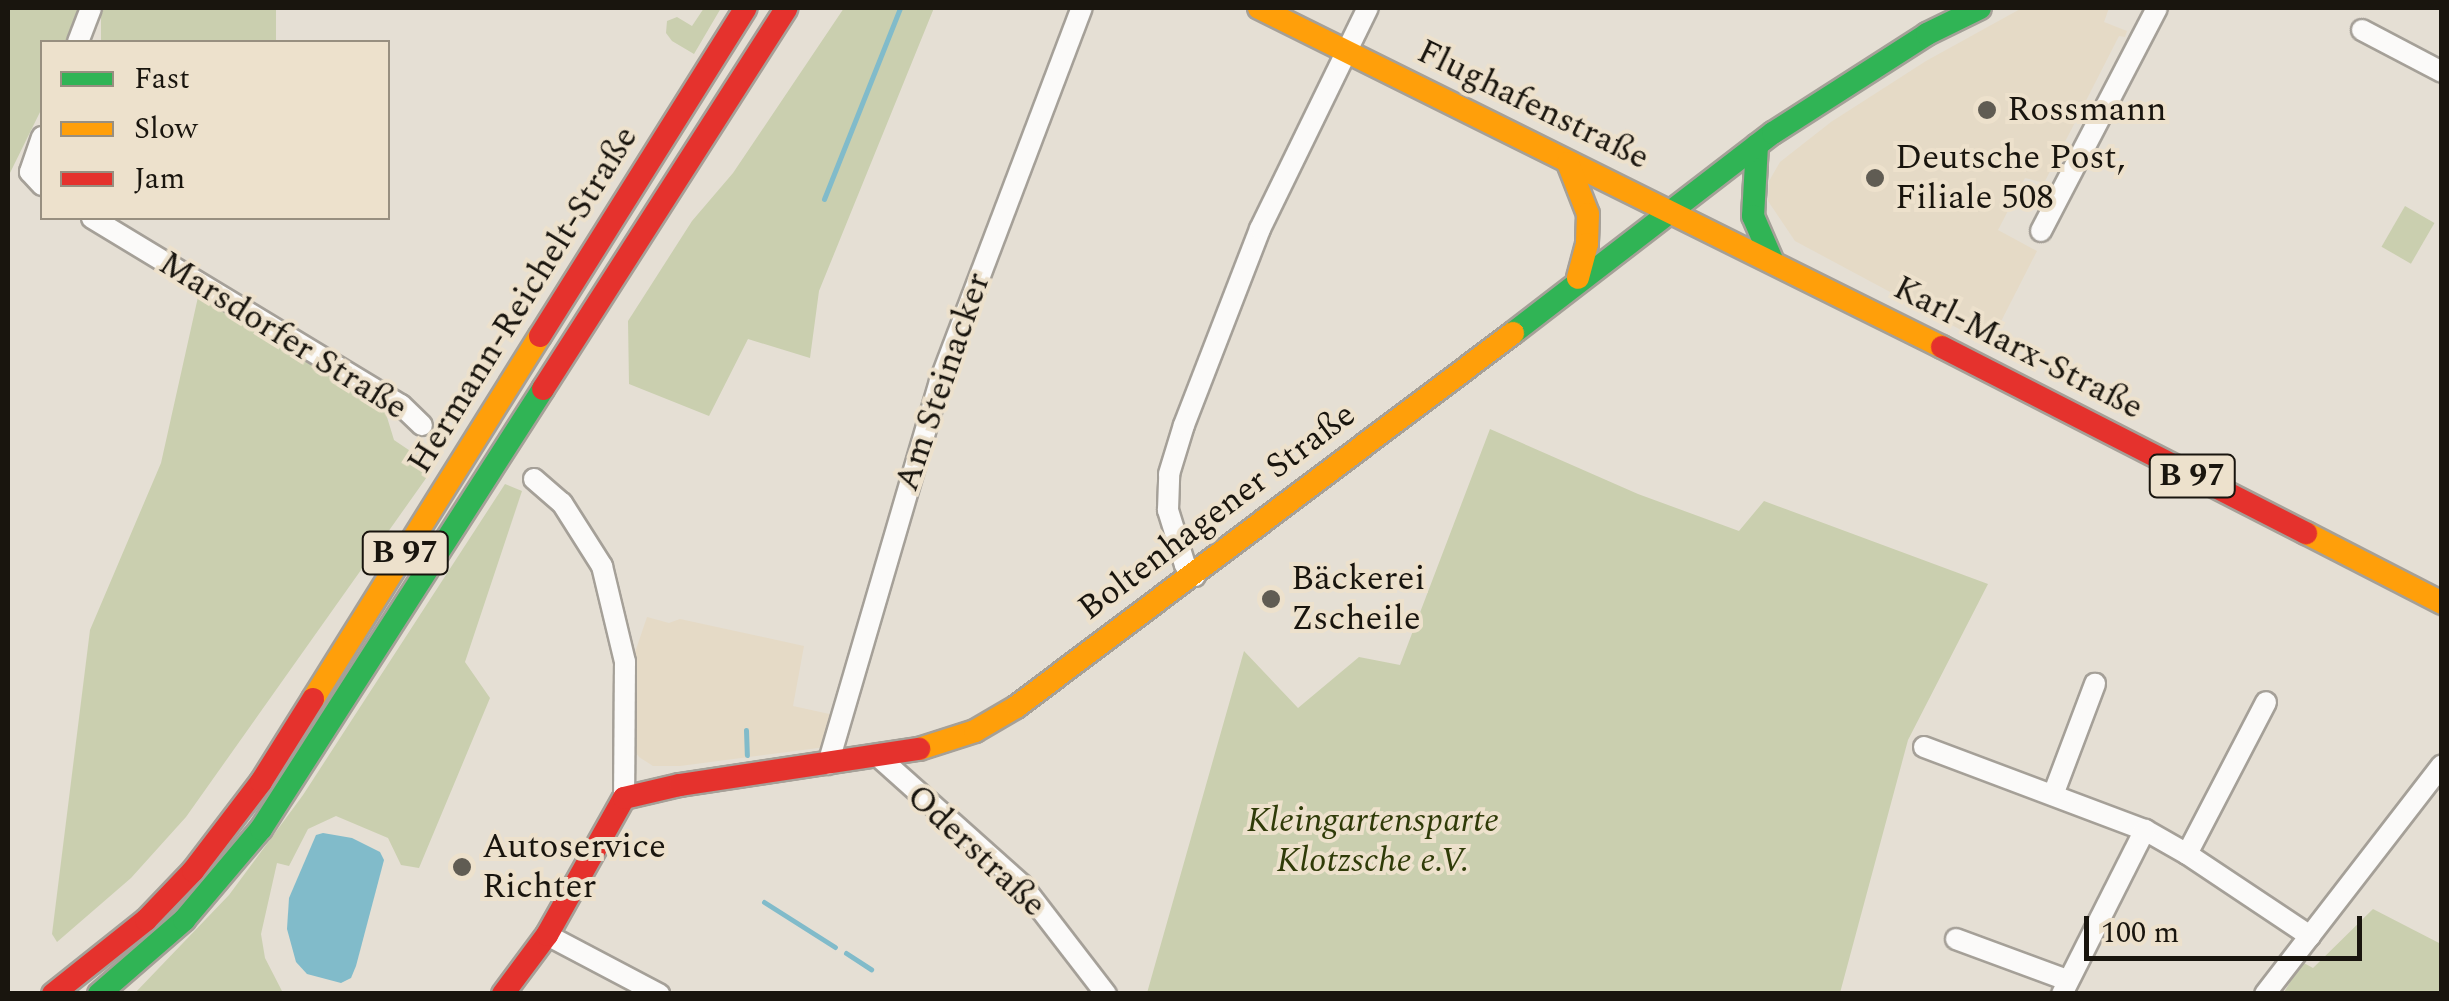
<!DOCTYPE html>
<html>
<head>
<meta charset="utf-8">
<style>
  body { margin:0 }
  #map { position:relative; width:2449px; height:1001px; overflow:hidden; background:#e5dfd4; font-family:Spectral,serif }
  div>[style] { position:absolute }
  .built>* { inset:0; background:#e5dac6 }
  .green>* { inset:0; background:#cacfaf; transform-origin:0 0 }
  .water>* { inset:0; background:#81bbca }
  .stream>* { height:5px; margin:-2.5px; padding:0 2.5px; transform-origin:2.5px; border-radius:2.5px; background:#81bbca }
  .roads { filter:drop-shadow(2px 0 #a5a098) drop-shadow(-2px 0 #a5a098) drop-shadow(0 2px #a5a098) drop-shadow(0 -2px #a5a098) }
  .street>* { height:20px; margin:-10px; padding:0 10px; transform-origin:10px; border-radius:10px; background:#fbfaf9 }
  .fast>* { height:22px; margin:-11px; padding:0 11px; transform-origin:11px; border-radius:11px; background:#30b455 }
  .slow>* { height:22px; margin:-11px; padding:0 11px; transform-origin:11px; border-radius:11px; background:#ff9f0a }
  .jam>* { height:22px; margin:-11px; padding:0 11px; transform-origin:11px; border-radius:11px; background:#e5322d }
  .dots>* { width:28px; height:28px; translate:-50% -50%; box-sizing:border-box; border:5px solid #ede1cc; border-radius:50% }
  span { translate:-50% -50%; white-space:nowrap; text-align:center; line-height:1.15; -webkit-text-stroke:8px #ede1cc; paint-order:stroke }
  .shield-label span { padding:2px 8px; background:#ede1cc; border:2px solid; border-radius:8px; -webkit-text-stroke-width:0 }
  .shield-label { font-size:32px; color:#19150e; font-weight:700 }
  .street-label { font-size:35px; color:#19150e }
  .poi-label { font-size:35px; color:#19150e }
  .left { translate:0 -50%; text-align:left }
  .park-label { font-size:35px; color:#2f3b08; font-style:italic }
  .frame { position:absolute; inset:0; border:10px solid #19150e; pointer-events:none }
  .legend { position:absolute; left:40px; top:40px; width:350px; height:180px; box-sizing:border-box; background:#ede1cc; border:2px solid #988f80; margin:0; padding:12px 18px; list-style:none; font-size:30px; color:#19150e }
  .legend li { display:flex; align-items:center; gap:20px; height:50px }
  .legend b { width:50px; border:2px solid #988f80 }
  .scale { position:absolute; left:2084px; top:916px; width:278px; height:45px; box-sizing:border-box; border:5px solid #19150e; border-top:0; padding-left:12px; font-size:30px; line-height:35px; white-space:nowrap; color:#19150e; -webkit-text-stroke:8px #ede1cc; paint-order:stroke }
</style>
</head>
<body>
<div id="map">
  <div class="built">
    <i style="clip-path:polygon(2022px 8px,2109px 8px,2104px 22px,2127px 31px,2125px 37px,2119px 36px,2044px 183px,2025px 178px,1998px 230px,2037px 251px,1989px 345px,1795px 241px,1768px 201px,1769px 181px,1780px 162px,1831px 122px,1926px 61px)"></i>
    <i style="clip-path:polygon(647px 617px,669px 623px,680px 619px,804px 646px,793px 706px,834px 715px,826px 747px,680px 766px,653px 766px,639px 757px,630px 744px,629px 670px)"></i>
  </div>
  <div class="green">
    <i style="clip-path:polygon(8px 8px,81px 8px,68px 42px,42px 42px,42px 108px,8px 177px)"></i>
    <i style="left:101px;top:8px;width:175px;height:36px"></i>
    <i style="clip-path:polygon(704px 8px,721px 8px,694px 54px,672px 41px,666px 33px,667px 21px,677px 17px,692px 26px)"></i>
    <i style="clip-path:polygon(844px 8px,934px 8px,819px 291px,810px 358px,748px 339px,709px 416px,629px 384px,628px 321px,692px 221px,733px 173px)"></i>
    <i style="left:2405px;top:206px;width:34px;height:47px;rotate:30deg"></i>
    <i style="clip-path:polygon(198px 297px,383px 404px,394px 440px,434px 467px,186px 817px,131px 878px,57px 942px,52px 934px,90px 630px,161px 463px)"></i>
    <i style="clip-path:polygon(1490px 429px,1638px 494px,1739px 531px,1764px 501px,1988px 584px,1908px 740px,1840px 993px,1147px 993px,1244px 651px,1298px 708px,1359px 657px,1400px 665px)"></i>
    <i style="clip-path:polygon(505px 484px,522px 491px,465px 662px,490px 698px,419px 868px,401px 865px,388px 838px,336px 816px,308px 829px,289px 866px,277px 863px,261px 934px,265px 958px,283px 993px,134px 994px,229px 895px,303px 795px)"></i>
    <i style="clip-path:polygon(2373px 909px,2441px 944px,2441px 993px,2283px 994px,2302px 962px,2313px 968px)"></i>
  </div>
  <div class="water">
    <i style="clip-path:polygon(323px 833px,352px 838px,380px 852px,384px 860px,356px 966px,351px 978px,341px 983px,307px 974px,296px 962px,287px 929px,289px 898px,316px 835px)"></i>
  </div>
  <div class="stream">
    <i style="left:824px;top:199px;width:206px;rotate:-68.3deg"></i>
    <i style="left:746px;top:730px;width:25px;rotate:88deg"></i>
    <i style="left:764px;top:902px;width:84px;rotate:32.4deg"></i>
    <i style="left:846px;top:953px;width:30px;rotate:33deg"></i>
  </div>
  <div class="roads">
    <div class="street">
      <i style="left:2362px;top:30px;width:90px;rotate:27.7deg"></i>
      <i style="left:78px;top:42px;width:36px;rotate:-69deg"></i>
      <i style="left:42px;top:137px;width:37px;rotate:109deg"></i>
      <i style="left:30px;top:172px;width:18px;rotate:47deg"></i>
      <i style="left:92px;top:218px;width:361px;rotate:31.2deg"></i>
      <i style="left:401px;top:405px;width:29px;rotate:44deg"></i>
      <i style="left:2041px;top:231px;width:251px;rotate:-62.5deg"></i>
      <i style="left:534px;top:479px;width:37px;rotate:41deg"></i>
      <i style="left:562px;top:503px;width:75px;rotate:57.6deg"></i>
      <i style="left:602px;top:566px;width:99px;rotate:76.5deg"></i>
      <i style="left:625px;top:662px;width:136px;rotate:90.4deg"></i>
      <i style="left:1195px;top:576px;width:15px;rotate:-132deg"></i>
      <i style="left:1185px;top:565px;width:58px;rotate:-107.2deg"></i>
      <i style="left:1168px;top:510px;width:36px;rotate:-88deg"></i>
      <i style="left:1169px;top:474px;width:51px;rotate:-73deg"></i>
      <i style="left:1184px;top:425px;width:210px;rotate:-68.8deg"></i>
      <i style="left:1260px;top:229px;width:246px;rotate:-64deg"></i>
      <i style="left:1924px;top:747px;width:236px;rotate:20.6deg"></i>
      <i style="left:2145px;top:830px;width:48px;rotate:29.7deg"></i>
      <i style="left:2187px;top:854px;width:148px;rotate:33.7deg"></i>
      <i style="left:880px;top:758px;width:191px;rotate:41.8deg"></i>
      <i style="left:1022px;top:885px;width:138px;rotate:52.4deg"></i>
      <i style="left:828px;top:764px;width:399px;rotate:-73.7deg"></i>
      <i style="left:940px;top:381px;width:399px;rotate:-69.2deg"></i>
      <i style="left:2053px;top:795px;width:119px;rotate:-69.3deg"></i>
      <i style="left:2187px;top:854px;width:171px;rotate:-62.5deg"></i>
      <i style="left:547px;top:935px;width:127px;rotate:27.8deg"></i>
      <i style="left:1956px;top:939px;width:118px;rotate:20.3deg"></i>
      <i style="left:2062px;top:994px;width:184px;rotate:-63.2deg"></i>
      <i style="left:2265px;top:994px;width:289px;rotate:-52.3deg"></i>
    </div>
    <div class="fast">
      <i style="left:1757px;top:145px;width:71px;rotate:93.2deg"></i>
      <i style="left:1753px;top:216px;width:48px;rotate:66.6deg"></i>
      <i style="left:1513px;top:333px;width:328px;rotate:-37.6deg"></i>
      <i style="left:1773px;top:133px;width:183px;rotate:-32.7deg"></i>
      <i style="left:1927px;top:34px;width:59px;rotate:-26.1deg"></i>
      <i style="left:99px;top:994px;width:113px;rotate:-41deg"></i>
      <i style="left:184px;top:920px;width:119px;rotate:-49.8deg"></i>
      <i style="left:261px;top:829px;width:523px;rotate:-57.34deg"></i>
    </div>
    <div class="slow">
      <i style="left:1259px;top:8px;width:763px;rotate:26.4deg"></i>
      <i style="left:1568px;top:163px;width:55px;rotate:68.6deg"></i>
      <i style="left:1588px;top:214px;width:30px;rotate:92deg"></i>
      <i style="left:1587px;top:244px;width:35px;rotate:105deg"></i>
      <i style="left:2306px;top:533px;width:153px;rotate:27.2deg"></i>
      <i style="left:313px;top:699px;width:428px;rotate:-58deg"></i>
      <i style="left:919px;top:749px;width:59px;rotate:-17.8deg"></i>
      <i style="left:975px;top:731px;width:48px;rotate:-30.3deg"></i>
      <i style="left:1016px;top:707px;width:622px;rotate:-36.96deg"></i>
    </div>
    <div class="jam">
      <i style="left:540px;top:336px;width:387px;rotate:-57.9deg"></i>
      <i style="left:1942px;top:347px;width:409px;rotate:27.1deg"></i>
      <i style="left:543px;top:389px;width:452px;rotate:-57.4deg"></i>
      <i style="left:53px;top:994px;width:119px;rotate:-38.5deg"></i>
      <i style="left:146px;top:920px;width:68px;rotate:-46.2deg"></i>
      <i style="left:193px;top:871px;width:112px;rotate:-52.6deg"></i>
      <i style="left:261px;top:782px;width:98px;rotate:-57.9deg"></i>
      <i style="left:503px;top:994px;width:74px;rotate:-53.3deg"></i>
      <i style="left:547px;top:935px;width:157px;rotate:-60.7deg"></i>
      <i style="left:624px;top:798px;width:57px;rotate:-13.1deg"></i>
      <i style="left:680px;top:785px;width:242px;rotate:-8.6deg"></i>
    </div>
  </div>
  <div class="dots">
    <i style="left:1987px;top:110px;background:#605c53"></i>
    <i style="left:1875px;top:178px;background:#605c53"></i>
    <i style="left:1271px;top:599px;background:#605c53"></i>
    <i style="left:462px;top:867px;background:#605c53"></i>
  </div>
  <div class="shield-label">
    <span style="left:2192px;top:476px">B 97</span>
    <span style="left:405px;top:553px">B 97</span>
  </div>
  <div class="street-label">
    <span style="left:1533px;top:105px;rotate:26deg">Flughafenstraße</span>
    <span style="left:523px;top:300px;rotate:-58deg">Hermann-Reichelt-Straße</span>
    <span style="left:283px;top:336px;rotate:32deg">Marsdorfer Straße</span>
    <span style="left:2018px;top:348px;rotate:27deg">Karl-Marx-Straße</span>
    <span style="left:943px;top:382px;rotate:-71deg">Am Steinacker</span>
    <span style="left:1217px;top:512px;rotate:-37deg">Boltenhagener Straße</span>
    <span style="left:976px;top:851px;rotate:43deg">Oderstraße</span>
  </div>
  <div class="poi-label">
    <span class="left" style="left:2007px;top:110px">Rossmann</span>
    <span class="left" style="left:1895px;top:178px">Deutsche Post,<br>Filiale 508</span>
    <span class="left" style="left:1291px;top:599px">Bäckerei<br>Zscheile</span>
    <span class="left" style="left:482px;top:867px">Autoservice<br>Richter</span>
  </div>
  <div class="park-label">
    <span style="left:1373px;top:841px">Kleingartensparte<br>Klotzsche e.V.</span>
  </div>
  <div class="frame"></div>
  <ul class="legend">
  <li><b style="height:12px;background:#30b455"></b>Fast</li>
  <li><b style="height:12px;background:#ff9f0a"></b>Slow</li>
  <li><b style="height:12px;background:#e5322d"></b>Jam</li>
  </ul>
  <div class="scale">100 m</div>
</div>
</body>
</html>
